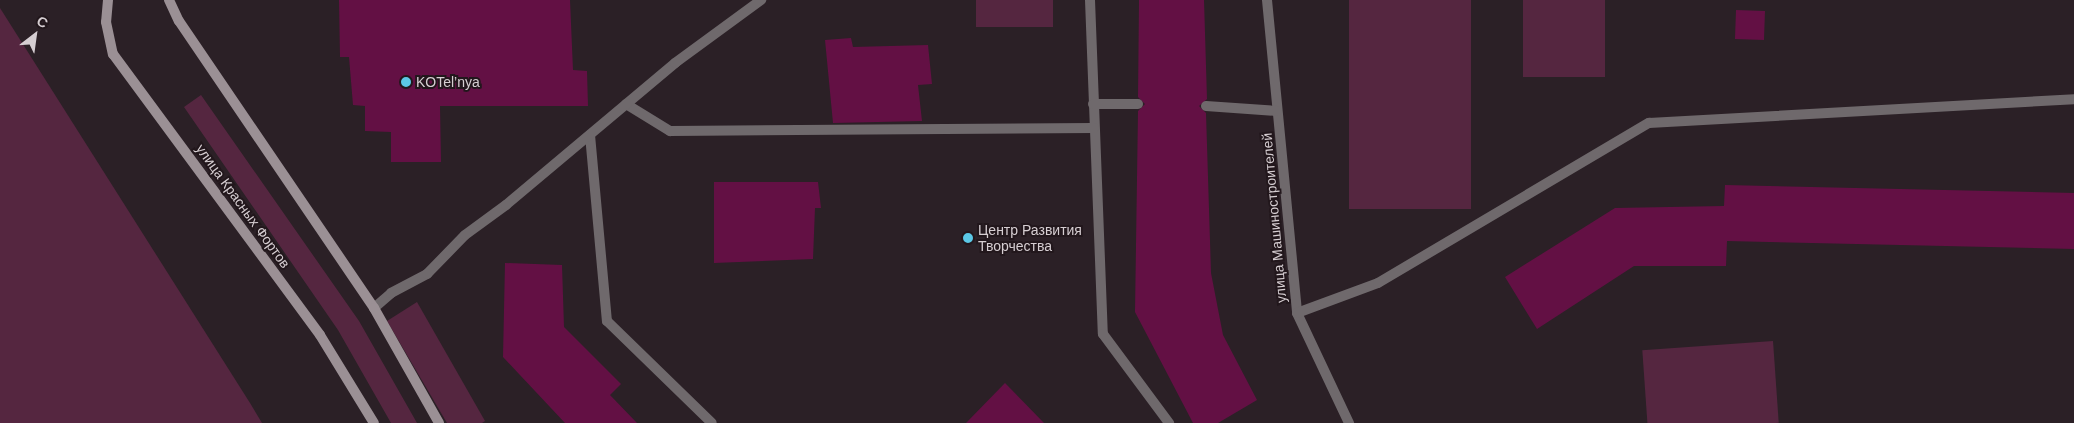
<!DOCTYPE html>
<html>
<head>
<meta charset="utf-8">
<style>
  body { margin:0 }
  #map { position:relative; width:2074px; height:423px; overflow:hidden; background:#2b2026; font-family:Helvetica,sans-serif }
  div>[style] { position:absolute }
  .green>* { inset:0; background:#552640; transform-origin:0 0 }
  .building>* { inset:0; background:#631044; transform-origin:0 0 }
  .lane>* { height:10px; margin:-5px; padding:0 5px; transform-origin:5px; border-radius:5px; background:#6f696c }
  .secondary>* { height:10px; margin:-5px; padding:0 5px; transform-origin:5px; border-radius:5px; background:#9b9095 }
  .dots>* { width:14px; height:14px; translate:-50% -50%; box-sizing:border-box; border:2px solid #22171c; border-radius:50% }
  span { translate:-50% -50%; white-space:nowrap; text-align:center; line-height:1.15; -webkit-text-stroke:4px #22171c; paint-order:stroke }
  .poi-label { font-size:14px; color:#d6ced2 }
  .left { translate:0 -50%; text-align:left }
  .street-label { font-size:14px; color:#d6ced2 }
  .north { position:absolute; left:10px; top:10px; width:50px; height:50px; -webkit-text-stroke:4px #22171c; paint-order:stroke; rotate:30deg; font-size:14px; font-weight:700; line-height:20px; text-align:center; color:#d6ced2 }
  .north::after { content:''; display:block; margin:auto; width:18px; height:22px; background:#d6ced2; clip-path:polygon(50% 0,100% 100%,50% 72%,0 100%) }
</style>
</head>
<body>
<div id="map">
  <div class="green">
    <i style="left:976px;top:0;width:77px;height:27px"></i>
    <i style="left:1349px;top:0;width:122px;height:209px"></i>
    <i style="left:1523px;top:0;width:82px;height:77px"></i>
    <i style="clip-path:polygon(0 8px,250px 403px,262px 423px,0 423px)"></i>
    <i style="clip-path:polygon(201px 95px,359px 321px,417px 423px,391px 423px,338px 330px,184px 107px)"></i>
    <i style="clip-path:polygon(417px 302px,485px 421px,482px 423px,447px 423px,387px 321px)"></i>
    <i style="left:1773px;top:341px;width:82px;height:131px;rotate:86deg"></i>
  </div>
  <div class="building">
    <i style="clip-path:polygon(339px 0,570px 0,573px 70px,587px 71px,588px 106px,440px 106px,441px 162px,391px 162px,391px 132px,365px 131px,365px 106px,353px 105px,349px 57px,340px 57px)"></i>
    <i style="clip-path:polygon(1139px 0,1204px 0,1207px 99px,1199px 106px,1206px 113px,1211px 273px,1223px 335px,1257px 400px,1218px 423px,1193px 423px,1135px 312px,1138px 111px,1145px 104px,1138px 97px)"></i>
    <i style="left:1736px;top:10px;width:29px;height:29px;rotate:2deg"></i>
    <i style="clip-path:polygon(851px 38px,853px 47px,928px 45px,932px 84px,918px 85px,922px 121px,833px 123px,825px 40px)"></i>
    <i style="clip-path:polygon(714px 182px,818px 182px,821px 208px,815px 208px,813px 259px,714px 263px)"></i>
    <i style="clip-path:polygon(1725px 185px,2074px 193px,2074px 249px,1727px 241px,1726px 266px,1634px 266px,1537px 329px,1505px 277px,1615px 208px,1724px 206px)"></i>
    <i style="clip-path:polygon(505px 263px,562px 265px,564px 327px,621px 384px,610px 395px,637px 423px,565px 423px,503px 357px)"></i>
    <i style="clip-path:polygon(1005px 383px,1044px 423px,966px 423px)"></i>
  </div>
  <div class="lane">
    <i style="left:1090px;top:0;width:334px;rotate:87.8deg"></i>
    <i style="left:1103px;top:334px;width:111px;rotate:53.4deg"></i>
    <i style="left:1267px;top:0;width:314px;rotate:84.5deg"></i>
    <i style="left:1297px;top:313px;width:122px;rotate:64.7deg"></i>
    <i style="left:626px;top:104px;width:52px;rotate:31.5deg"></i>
    <i style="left:670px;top:131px;width:424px;rotate:-0.4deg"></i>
    <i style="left:1093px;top:104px;width:45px"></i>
    <i style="left:1206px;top:106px;width:71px;rotate:4deg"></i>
    <i style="left:590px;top:135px;width:187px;rotate:84.8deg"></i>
    <i style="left:607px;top:321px;width:146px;rotate:44.2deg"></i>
    <i style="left:374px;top:308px;width:23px;rotate:-41deg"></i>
    <i style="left:391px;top:293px;width:41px;rotate:-27.8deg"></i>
    <i style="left:427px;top:274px;width:54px;rotate:-45.7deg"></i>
    <i style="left:465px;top:235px;width:51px;rotate:-36.2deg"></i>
    <i style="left:506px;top:205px;width:221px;rotate:-40deg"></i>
    <i style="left:675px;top:63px;width:107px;rotate:-36.2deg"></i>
    <i style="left:1297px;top:313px;width:86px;rotate:-20.3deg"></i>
    <i style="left:1378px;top:283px;width:315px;rotate:-30.6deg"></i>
    <i style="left:1649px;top:123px;width:426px;rotate:-3.2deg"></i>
  </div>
  <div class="secondary">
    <i style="left:108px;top:0;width:22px;rotate:95deg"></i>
    <i style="left:106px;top:22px;width:33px;rotate:78deg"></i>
    <i style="left:113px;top:54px;width:349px;rotate:53.6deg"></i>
    <i style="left:320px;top:335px;width:103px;rotate:58.5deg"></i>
    <i style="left:169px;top:0;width:23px;rotate:65deg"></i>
    <i style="left:179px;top:21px;width:347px;rotate:55.8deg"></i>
    <i style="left:374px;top:308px;width:132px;rotate:60.5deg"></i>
  </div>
  <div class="dots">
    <i style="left:406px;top:82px;background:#5bc8e6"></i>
    <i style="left:968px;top:238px;background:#5bc8e6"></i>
  </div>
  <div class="poi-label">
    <span class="left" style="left:416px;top:82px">KOTel’nya</span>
    <span class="left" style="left:978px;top:238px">Центр Развития<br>Творчества</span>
  </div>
  <div class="street-label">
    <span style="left:243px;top:206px;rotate:54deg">улица Красных Фортов</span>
    <span style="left:1274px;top:218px;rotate:-95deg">улица Машиностроителей</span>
  </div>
  <div class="north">С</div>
</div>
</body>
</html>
